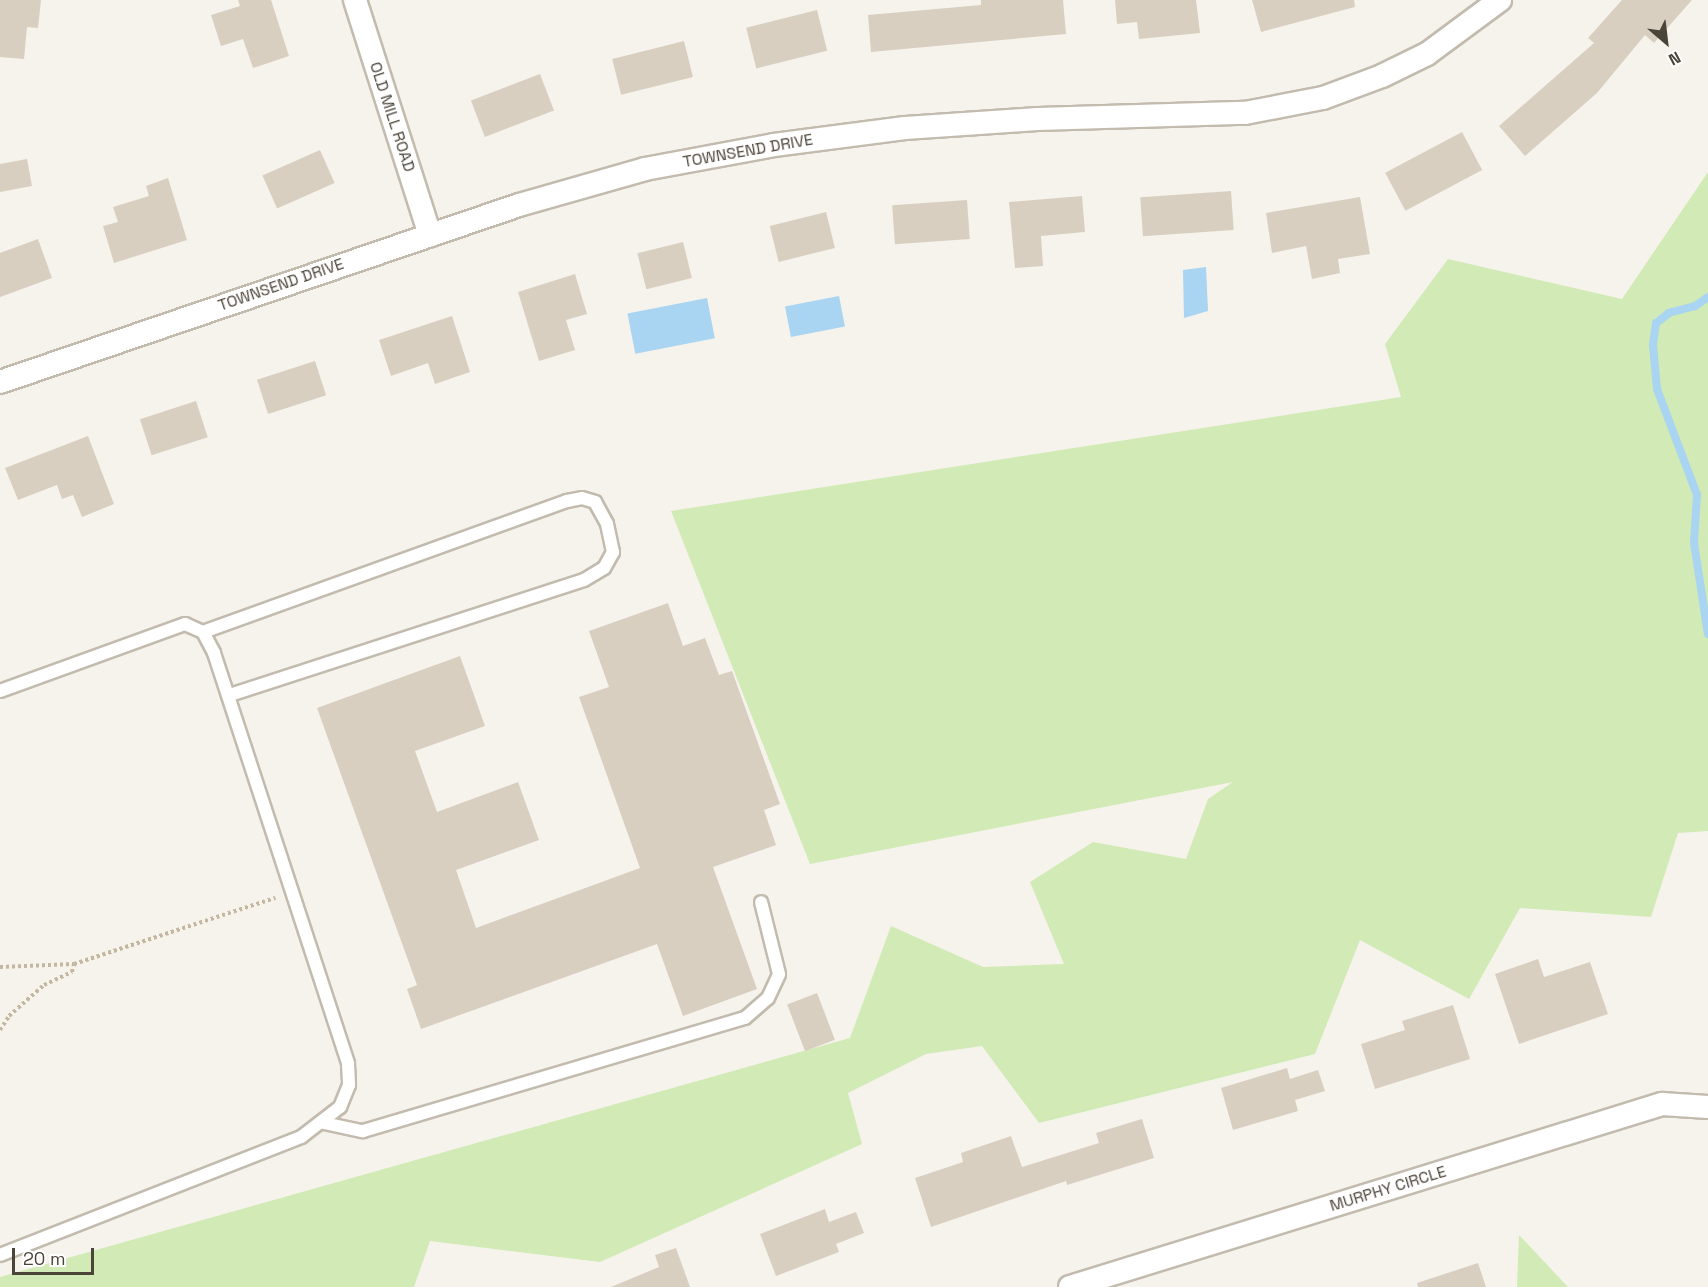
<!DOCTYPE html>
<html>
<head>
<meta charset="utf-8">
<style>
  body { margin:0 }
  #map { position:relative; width:1708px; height:1287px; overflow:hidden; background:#f6f3ec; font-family:"Space Grotesk",sans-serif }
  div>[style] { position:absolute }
  .green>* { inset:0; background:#d2eab5 }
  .water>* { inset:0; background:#a9d4f2; transform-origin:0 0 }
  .stream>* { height:8px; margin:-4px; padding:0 4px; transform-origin:4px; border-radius:4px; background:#a9d4f2 }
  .building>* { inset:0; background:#d8cfc1; transform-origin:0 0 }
  .path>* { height:4px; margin-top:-2px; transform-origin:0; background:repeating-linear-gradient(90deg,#c4b79f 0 3px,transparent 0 6px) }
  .roads { filter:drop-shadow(2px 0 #c2bbae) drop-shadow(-2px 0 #c2bbae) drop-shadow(0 2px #c2bbae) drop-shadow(0 -2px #c2bbae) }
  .service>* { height:12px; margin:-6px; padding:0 6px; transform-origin:6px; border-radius:6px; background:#fff }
  .minor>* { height:22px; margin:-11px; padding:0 11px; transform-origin:11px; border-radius:11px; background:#fff }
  span { translate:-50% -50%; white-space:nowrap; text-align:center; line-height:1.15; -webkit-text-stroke:4.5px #fff; paint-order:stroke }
  .street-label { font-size:16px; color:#4b4439 }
  .north { position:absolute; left:1636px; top:12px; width:60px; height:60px; -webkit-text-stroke:4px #fff; paint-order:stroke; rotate:152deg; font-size:16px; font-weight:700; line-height:24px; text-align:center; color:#4b4439 }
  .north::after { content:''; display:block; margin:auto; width:21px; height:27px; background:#4b4439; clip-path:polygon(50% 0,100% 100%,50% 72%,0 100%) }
  .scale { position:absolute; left:12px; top:1248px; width:82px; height:27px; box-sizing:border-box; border:3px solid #4b4439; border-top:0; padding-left:8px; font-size:18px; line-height:21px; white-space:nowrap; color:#4b4439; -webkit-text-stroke:4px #fff; paint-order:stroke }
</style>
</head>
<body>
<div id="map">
  <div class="green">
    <i style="clip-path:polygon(1708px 172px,1708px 831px,1678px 833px,1651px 917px,1520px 908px,1469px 999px,1360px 940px,1315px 1054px,1039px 1123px,982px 1046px,926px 1054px,848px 1093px,862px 1144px,600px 1262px,430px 1241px,414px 1287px,0 1287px,0 1277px,850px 1038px,891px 926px,983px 967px,1064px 964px,1030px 882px,1093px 842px,1186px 859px,1208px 799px,1233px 782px,810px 864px,671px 511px,1401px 397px,1385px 344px,1448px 259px,1622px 299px)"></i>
    <i style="clip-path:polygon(1519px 1235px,1568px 1287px,1517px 1287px)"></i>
  </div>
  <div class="water">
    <i style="clip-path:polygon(1206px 267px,1208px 311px,1184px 318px,1183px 270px)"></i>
    <i style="left:839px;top:296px;width:31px;height:55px;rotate:79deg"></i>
    <i style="left:707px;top:298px;width:41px;height:81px;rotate:79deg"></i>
  </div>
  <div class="stream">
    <i style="left:1708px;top:297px;width:16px;rotate:145deg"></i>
    <i style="left:1695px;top:306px;width:27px;rotate:165deg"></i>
    <i style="left:1669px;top:313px;width:16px;rotate:142deg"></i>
    <i style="left:1656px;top:323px;width:22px;rotate:98deg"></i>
    <i style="left:1653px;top:345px;width:44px;rotate:84.8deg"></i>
    <i style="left:1657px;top:389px;width:113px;rotate:69.3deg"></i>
    <i style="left:1697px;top:495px;width:48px;rotate:93.6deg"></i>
    <i style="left:1694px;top:543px;width:92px;rotate:81.3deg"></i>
  </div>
  <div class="building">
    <i style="clip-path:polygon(0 0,41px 0,38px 28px,27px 27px,24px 59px,0 57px)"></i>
    <i style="clip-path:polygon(238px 0,271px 0,289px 56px,253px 68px,243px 39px,221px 46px,211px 15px,240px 6px)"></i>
    <i style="clip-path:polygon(981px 0,1063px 0,1066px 34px,871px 52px,868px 15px,981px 5px)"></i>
    <i style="clip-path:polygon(1115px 0,1196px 0,1200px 33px,1139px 39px,1137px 22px,1117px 24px)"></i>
    <i style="clip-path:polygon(1252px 0,1354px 0,1355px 7px,1261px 32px)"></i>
    <i style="clip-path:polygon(1622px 0,1692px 0,1654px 43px,1645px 35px,1597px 93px,1525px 156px,1499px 126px,1594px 43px,1588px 38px)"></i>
    <i style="left:817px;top:10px;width:42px;height:73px;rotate:76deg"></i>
    <i style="left:684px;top:41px;width:37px;height:74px;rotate:76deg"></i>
    <i style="left:540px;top:74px;width:39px;height:74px;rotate:69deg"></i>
    <i style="left:1462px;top:132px;width:43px;height:87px;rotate:62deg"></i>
    <i style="left:320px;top:150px;width:36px;height:63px;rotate:66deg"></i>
    <i style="clip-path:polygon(27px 159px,32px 186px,0 192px,0 164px)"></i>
    <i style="clip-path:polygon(168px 178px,187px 240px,114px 263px,103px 226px,118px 222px,113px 207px,149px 196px,146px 186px)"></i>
    <i style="left:1231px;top:191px;width:39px;height:91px;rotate:86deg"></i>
    <i style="clip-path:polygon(1082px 196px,1085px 232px,1041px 236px,1043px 266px,1015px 268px,1009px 202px)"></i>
    <i style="clip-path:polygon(1360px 197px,1370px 254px,1338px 259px,1340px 273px,1312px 279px,1306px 246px,1272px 253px,1266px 213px)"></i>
    <i style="left:967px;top:200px;width:39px;height:75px;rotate:86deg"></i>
    <i style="left:826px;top:212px;width:37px;height:58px;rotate:76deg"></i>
    <i style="clip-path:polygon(38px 239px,52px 278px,0 297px,0 253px)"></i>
    <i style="left:683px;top:242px;width:37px;height:47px;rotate:76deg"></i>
    <i style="clip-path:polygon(575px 274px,587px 314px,566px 320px,575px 350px,539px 361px,518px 292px)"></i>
    <i style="clip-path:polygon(452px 316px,470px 372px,435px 384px,428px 363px,391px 376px,379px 340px)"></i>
    <i style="left:315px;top:361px;width:36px;height:61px;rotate:72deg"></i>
    <i style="left:196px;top:401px;width:38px;height:59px;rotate:72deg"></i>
    <i style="clip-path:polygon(88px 436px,114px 504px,82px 517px,73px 495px,62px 499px,57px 485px,18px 500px,5px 468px)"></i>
    <i style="clip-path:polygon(668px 603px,683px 646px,705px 638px,719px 675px,732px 671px,780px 804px,764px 810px,776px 845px,713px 867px,757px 989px,683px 1016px,657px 944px,421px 1029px,407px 989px,417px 985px,317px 708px,460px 656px,485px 726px,415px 751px,437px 812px,518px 782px,539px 840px,456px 870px,476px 928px,640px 868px,579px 697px,609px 687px,589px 631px)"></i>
    <i style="clip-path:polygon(1538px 959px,1544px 977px,1590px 962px,1608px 1014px,1519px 1044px,1495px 974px)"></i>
    <i style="left:817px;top:993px;width:50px;height:32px;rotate:69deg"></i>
    <i style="clip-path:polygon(1453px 1005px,1470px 1059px,1375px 1089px,1361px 1044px,1405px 1030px,1402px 1021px)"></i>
    <i style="clip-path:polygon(1287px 1068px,1290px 1079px,1318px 1070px,1325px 1091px,1295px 1100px,1298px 1111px,1233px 1130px,1221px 1088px)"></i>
    <i style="clip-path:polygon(1142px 1119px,1154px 1158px,1067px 1185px,1066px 1181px,931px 1227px,915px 1178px,963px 1162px,961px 1153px,1011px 1136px,1022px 1167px,1099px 1143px,1096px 1133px)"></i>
    <i style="clip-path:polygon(825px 1209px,829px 1222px,856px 1212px,864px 1233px,836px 1244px,839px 1252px,776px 1276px,760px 1234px)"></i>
    <i style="clip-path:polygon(676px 1248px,690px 1287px,611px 1287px,659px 1267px,655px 1255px)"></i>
    <i style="clip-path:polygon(1478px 1263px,1486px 1287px,1418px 1287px,1417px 1283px)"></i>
  </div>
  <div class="path">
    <i style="left:0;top:967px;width:74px;rotate:-2.3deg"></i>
    <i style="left:0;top:1030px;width:17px;rotate:-57deg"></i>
    <i style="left:9px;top:1016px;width:47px;rotate:-41.5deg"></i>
    <i style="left:44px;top:985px;width:31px;rotate:-25deg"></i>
    <i style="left:72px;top:972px;width:8px;rotate:-76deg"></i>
    <i style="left:74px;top:964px;width:212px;rotate:-18.2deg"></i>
  </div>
  <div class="roads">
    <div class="service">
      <i style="left:203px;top:632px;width:387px;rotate:-19.8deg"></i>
      <i style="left:567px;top:501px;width:15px;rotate:-11deg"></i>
      <i style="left:582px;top:498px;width:14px;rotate:17deg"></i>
      <i style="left:595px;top:502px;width:25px;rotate:61deg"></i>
      <i style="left:607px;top:524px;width:29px;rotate:78deg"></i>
      <i style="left:613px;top:552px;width:18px;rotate:119deg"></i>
      <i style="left:604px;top:568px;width:23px;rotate:149deg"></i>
      <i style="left:584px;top:580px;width:374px;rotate:162deg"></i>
      <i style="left:0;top:691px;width:197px;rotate:-19.9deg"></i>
      <i style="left:185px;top:624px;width:20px;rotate:24deg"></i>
      <i style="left:203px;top:632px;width:24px;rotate:62deg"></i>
      <i style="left:214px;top:653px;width:432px;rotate:71.9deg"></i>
      <i style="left:348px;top:1064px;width:21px;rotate:87deg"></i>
      <i style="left:349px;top:1085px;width:24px;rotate:112deg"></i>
      <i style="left:340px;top:1107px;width:49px;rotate:142.4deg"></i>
      <i style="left:301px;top:1137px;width:323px;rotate:158.6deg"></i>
      <i style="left:324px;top:1123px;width:40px;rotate:12deg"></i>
      <i style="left:363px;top:1131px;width:398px;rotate:-16.5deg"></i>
      <i style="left:745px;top:1018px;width:30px;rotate:-41deg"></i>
      <i style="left:768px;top:998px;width:26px;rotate:-65deg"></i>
      <i style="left:779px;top:974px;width:74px;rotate:-104deg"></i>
    </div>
    <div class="minor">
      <i style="left:355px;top:0;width:247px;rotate:72.3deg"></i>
      <i style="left:0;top:382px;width:548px;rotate:-18.83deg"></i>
      <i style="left:519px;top:205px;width:131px;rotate:-15.9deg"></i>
      <i style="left:645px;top:169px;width:131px;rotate:-10.5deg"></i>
      <i style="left:774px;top:145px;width:132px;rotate:-7.4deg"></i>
      <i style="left:905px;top:128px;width:133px;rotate:-3.9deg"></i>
      <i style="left:1038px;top:119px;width:207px;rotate:-1.7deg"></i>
      <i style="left:1245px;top:113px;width:79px;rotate:-10.9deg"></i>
      <i style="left:1323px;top:98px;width:63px;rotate:-20.4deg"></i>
      <i style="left:1382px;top:76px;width:50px;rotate:-26.1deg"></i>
      <i style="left:1427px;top:54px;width:91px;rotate:-36.5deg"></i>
      <i style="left:1070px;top:1287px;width:620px;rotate:-17.18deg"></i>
      <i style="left:1662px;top:1104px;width:46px;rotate:3.7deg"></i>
    </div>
  </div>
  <div class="street-label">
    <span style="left:392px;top:117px;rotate:72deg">OLD MILL ROAD</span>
    <span style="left:748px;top:151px;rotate:-10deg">TOWNSEND DRIVE</span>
    <span style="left:281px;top:285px;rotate:-19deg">TOWNSEND DRIVE</span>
    <span style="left:1388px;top:1189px;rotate:-17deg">MURPHY CIRCLE</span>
  </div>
  <div class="north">N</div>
  <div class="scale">20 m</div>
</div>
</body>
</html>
